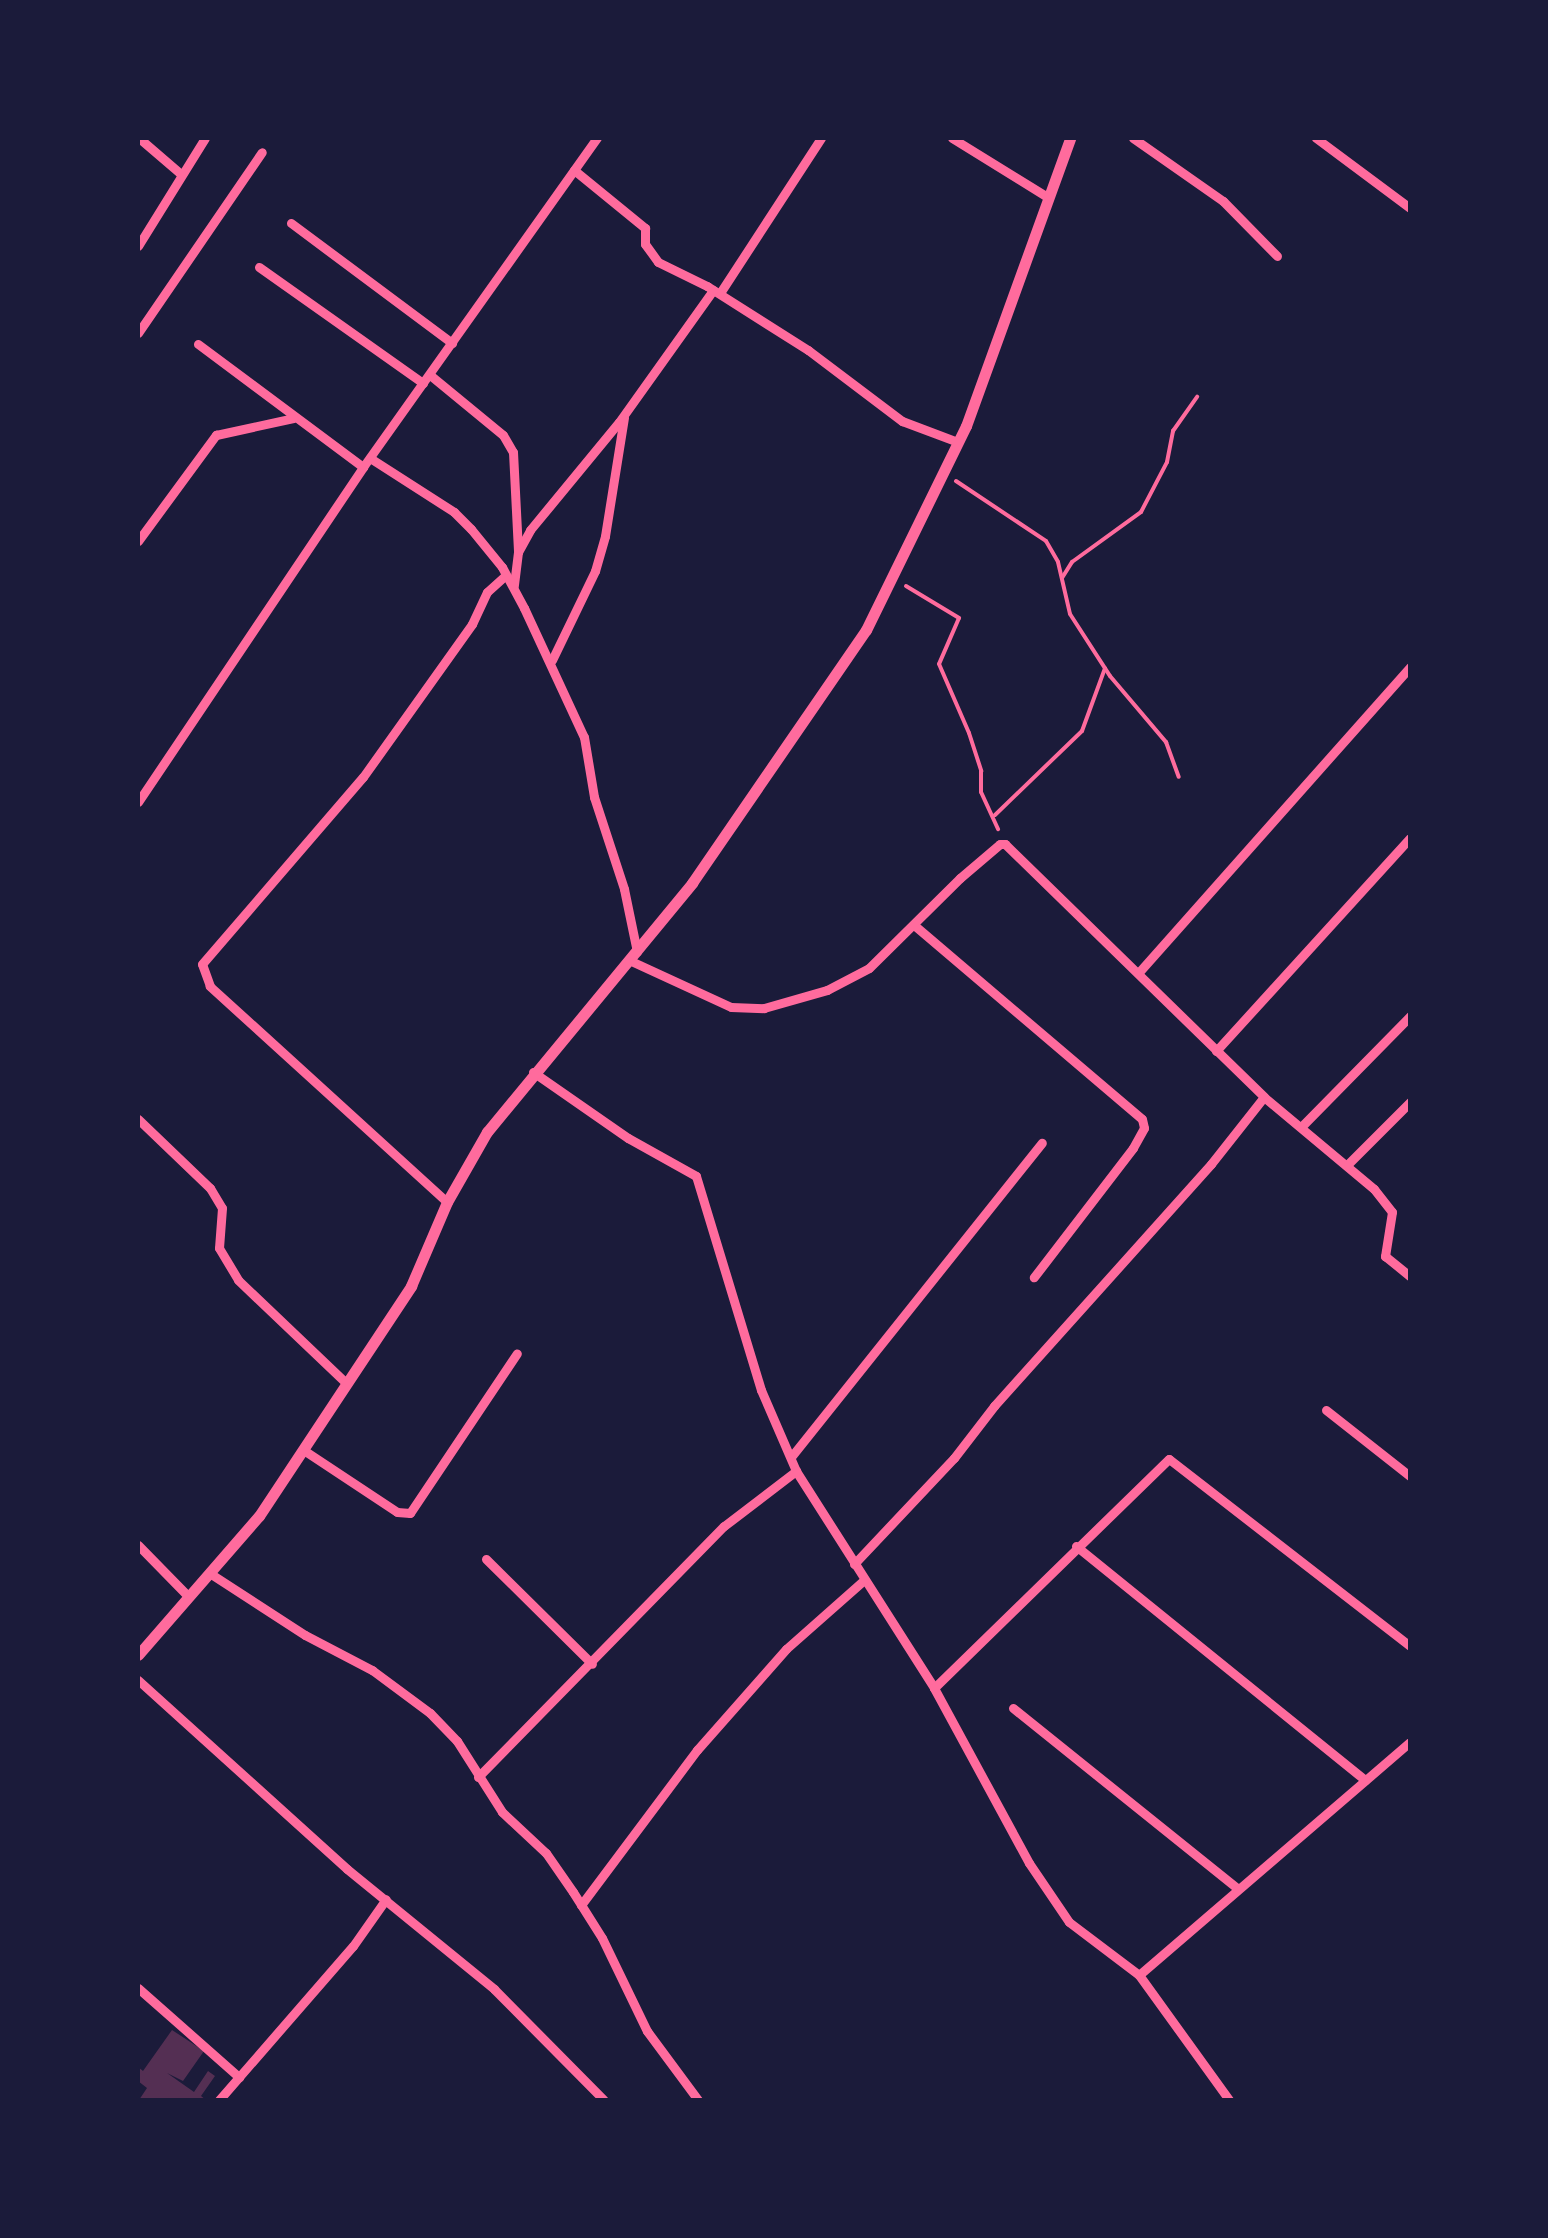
<!DOCTYPE html>
<html>
<head>
<meta charset="utf-8">
<style>
  body { margin:0 }
  #map { position:relative; width:1548px; height:2238px; overflow:hidden; background:#1b1b3a; font-family:"Roboto Condensed",sans-serif }
  div>[style] { position:absolute }
  .building>* { inset:0; background:#542f53 }
  .path>* { height:4px; margin:-2px; padding:0 2px; transform-origin:2px; border-radius:2px; background:#ff6b9d }
  .minor>* { height:9px; margin:-4.5px; padding:0 4.5px; transform-origin:4.5px; border-radius:4.5px; background:#ff6b9d }
  .tertiary>* { height:11px; margin:-5.5px; padding:0 5.5px; transform-origin:5.5px; border-radius:5.5px; background:#ff6b9d }
  span { translate:-50% -50%; white-space:nowrap; text-align:center; line-height:1.15; -webkit-text-stroke:8px #1b1b3a; paint-order:stroke }
  .frame { position:absolute; inset:0; border:140px solid #1b1b3a; pointer-events:none }
</style>
</head>
<body>
<div id="map">
  <div class="building">
    <i style="clip-path:polygon(172px 2030px,204px 2051px,183px 2081px,167px 2073px,194px 2092px,208px 2071px,215px 2076px,201px 2096px,206px 2100px,139px 2100px,147px 2088px,138px 2081px,138px 2067px,143px 2071px)"></i>
  </div>
  <div class="path">
    <i style="left:956px;top:481px;width:108px;rotate:33.7deg"></i>
    <i style="left:1046px;top:541px;width:24px;rotate:60deg"></i>
    <i style="left:1058px;top:562px;width:53px;rotate:77deg"></i>
    <i style="left:1070px;top:614px;width:74px;rotate:57.2deg"></i>
    <i style="left:1110px;top:676px;width:87px;rotate:49.7deg"></i>
    <i style="left:1166px;top:742px;width:37px;rotate:70deg"></i>
    <i style="left:1062px;top:578px;width:19px;rotate:-58deg"></i>
    <i style="left:1072px;top:562px;width:85px;rotate:-35.9deg"></i>
    <i style="left:1141px;top:512px;width:56px;rotate:-62.5deg"></i>
    <i style="left:1167px;top:462px;width:32px;rotate:-79deg"></i>
    <i style="left:1173px;top:431px;width:42px;rotate:-54.8deg"></i>
    <i style="left:906px;top:586px;width:62px;rotate:31.1deg"></i>
    <i style="left:959px;top:618px;width:50px;rotate:113.5deg"></i>
    <i style="left:939px;top:664px;width:75px;rotate:66.5deg"></i>
    <i style="left:969px;top:733px;width:40px;rotate:72deg"></i>
    <i style="left:981px;top:771px;width:21px;rotate:90deg"></i>
    <i style="left:981px;top:792px;width:41px;rotate:65.3deg"></i>
    <i style="left:995px;top:815px;width:121px;rotate:-44deg"></i>
    <i style="left:1082px;top:731px;width:67px;rotate:-69.9deg"></i>
  </div>
  <div class="minor">
    <i style="left:139px;top:138px;width:55px;rotate:40.6deg"></i>
    <i style="left:952px;top:138px;width:110px;rotate:31.7deg"></i>
    <i style="left:1133px;top:138px;width:110px;rotate:35deg"></i>
    <i style="left:1223px;top:201px;width:77px;rotate:45.5deg"></i>
    <i style="left:1316px;top:138px;width:117px;rotate:36.7deg"></i>
    <i style="left:574px;top:170px;width:92px;rotate:39.2deg"></i>
    <i style="left:645px;top:228px;width:16px;rotate:90deg"></i>
    <i style="left:645px;top:244px;width:22px;rotate:54deg"></i>
    <i style="left:658px;top:262px;width:55px;rotate:26.1deg"></i>
    <i style="left:707px;top:286px;width:120px;rotate:32.4deg"></i>
    <i style="left:808px;top:350px;width:118px;rotate:37.1deg"></i>
    <i style="left:902px;top:421px;width:60px;rotate:20.6deg"></i>
    <i style="left:291px;top:223px;width:201px;rotate:36.7deg"></i>
    <i style="left:138px;top:246px;width:127px;rotate:-58.2deg"></i>
    <i style="left:259px;top:267px;width:201px;rotate:35.3deg"></i>
    <i style="left:720px;top:293px;width:185px;rotate:-56.9deg"></i>
    <i style="left:138px;top:333px;width:219px;rotate:-55.6deg"></i>
    <i style="left:198px;top:344px;width:206px;rotate:36.7deg"></i>
    <i style="left:430px;top:375px;width:94px;rotate:39.4deg"></i>
    <i style="left:503px;top:435px;width:20px;rotate:60deg"></i>
    <i style="left:513px;top:452px;width:100px;rotate:87.1deg"></i>
    <i style="left:518px;top:552px;width:34px;rotate:97deg"></i>
    <i style="left:370px;top:458px;width:100px;rotate:32.7deg"></i>
    <i style="left:454px;top:512px;width:24px;rotate:45deg"></i>
    <i style="left:471px;top:529px;width:49px;rotate:50.8deg"></i>
    <i style="left:502px;top:567px;width:47px;rotate:61.8deg"></i>
    <i style="left:524px;top:608px;width:142px;rotate:65.1deg"></i>
    <i style="left:584px;top:737px;width:61px;rotate:80.5deg"></i>
    <i style="left:594px;top:797px;width:97px;rotate:71.9deg"></i>
    <i style="left:624px;top:889px;width:64px;rotate:78.3deg"></i>
    <i style="left:138px;top:541px;width:132px;rotate:-53.7deg"></i>
    <i style="left:216px;top:435px;width:79px;rotate:-12.4deg"></i>
    <i style="left:518px;top:552px;width:25px;rotate:-61deg"></i>
    <i style="left:530px;top:530px;width:140px;rotate:-50.5deg"></i>
    <i style="left:619px;top:422px;width:162px;rotate:-54.5deg"></i>
    <i style="left:552px;top:660px;width:99px;rotate:-64.2deg"></i>
    <i style="left:595px;top:571px;width:36px;rotate:-74deg"></i>
    <i style="left:605px;top:536px;width:120px;rotate:-80.9deg"></i>
    <i style="left:138px;top:802px;width:404px;rotate:-56.1deg"></i>
    <i style="left:363px;top:467px;width:404px;rotate:-54.6deg"></i>
    <i style="left:914px;top:925px;width:299px;rotate:40.4deg"></i>
    <i style="left:1142px;top:1119px;width:9px;rotate:77deg"></i>
    <i style="left:1144px;top:1128px;width:23px;rotate:119deg"></i>
    <i style="left:1133px;top:1148px;width:163px;rotate:127.5deg"></i>
    <i style="left:631px;top:961px;width:110px;rotate:24.7deg"></i>
    <i style="left:731px;top:1007px;width:33px;rotate:2deg"></i>
    <i style="left:764px;top:1008px;width:66px;rotate:-15.9deg"></i>
    <i style="left:827px;top:990px;width:47px;rotate:-27.6deg"></i>
    <i style="left:869px;top:968px;width:128px;rotate:-44.7deg"></i>
    <i style="left:960px;top:878px;width:52px;rotate:-40.4deg"></i>
    <i style="left:1000px;top:844px;width:5px"></i>
    <i style="left:1005px;top:844px;width:362px;rotate:44.3deg"></i>
    <i style="left:1264px;top:1097px;width:143px;rotate:39.9deg"></i>
    <i style="left:1374px;top:1189px;width:29px;rotate:52deg"></i>
    <i style="left:1392px;top:1212px;width:45px;rotate:99deg"></i>
    <i style="left:1385px;top:1256px;width:32px;rotate:39deg"></i>
    <i style="left:1140px;top:971px;width:407px;rotate:-48.4deg"></i>
    <i style="left:1216px;top:1051px;width:288px;rotate:-47.7deg"></i>
    <i style="left:533px;top:1072px;width:116px;rotate:34.8deg"></i>
    <i style="left:628px;top:1138px;width:78px;rotate:29.2deg"></i>
    <i style="left:696px;top:1176px;width:224px;rotate:73.1deg"></i>
    <i style="left:761px;top:1390px;width:88px;rotate:66.6deg"></i>
    <i style="left:796px;top:1471px;width:257px;rotate:57.5deg"></i>
    <i style="left:934px;top:1688px;width:199px;rotate:61.5deg"></i>
    <i style="left:1029px;top:1863px;width:71px;rotate:55.9deg"></i>
    <i style="left:1069px;top:1922px;width:88px;rotate:37.1deg"></i>
    <i style="left:1139px;top:1975px;width:154px;rotate:54.2deg"></i>
    <i style="left:138px;top:1119px;width:100px;rotate:43.8deg"></i>
    <i style="left:210px;top:1188px;width:23px;rotate:59deg"></i>
    <i style="left:222px;top:1208px;width:40px;rotate:94.3deg"></i>
    <i style="left:219px;top:1248px;width:37px;rotate:59deg"></i>
    <i style="left:238px;top:1280px;width:146px;rotate:43.6deg"></i>
    <i style="left:1301px;top:1127px;width:156px;rotate:-45.5deg"></i>
    <i style="left:1348px;top:1164px;width:88px;rotate:-45deg"></i>
    <i style="left:447px;top:1202px;width:321px;rotate:-137.7deg"></i>
    <i style="left:210px;top:986px;width:23px;rotate:-110deg"></i>
    <i style="left:202px;top:964px;width:247px;rotate:-49.3deg"></i>
    <i style="left:363px;top:777px;width:188px;rotate:-54.5deg"></i>
    <i style="left:472px;top:624px;width:35px;rotate:-65deg"></i>
    <i style="left:487px;top:592px;width:25px;rotate:-42deg"></i>
    <i style="left:1326px;top:1410px;width:107px;rotate:38.2deg"></i>
    <i style="left:305px;top:1451px;width:110px;rotate:33.5deg"></i>
    <i style="left:397px;top:1512px;width:13px;rotate:4deg"></i>
    <i style="left:410px;top:1513px;width:192px;rotate:-56.2deg"></i>
    <i style="left:791px;top:1457px;width:402px;rotate:-51.4deg"></i>
    <i style="left:138px;top:1545px;width:71px;rotate:45.6deg"></i>
    <i style="left:1076px;top:1546px;width:372px;rotate:39deg"></i>
    <i style="left:486px;top:1559px;width:149px;rotate:44.7deg"></i>
    <i style="left:854px;top:1564px;width:146px;rotate:-46.7deg"></i>
    <i style="left:954px;top:1458px;width:66px;rotate:-52.4deg"></i>
    <i style="left:994px;top:1406px;width:325px;rotate:-48.1deg"></i>
    <i style="left:1211px;top:1164px;width:85px;rotate:-51.7deg"></i>
    <i style="left:211px;top:1574px;width:112px;rotate:33deg"></i>
    <i style="left:305px;top:1635px;width:76px;rotate:27.6deg"></i>
    <i style="left:372px;top:1670px;width:72px;rotate:36.6deg"></i>
    <i style="left:430px;top:1713px;width:39px;rotate:46deg"></i>
    <i style="left:457px;top:1741px;width:84px;rotate:57.6deg"></i>
    <i style="left:502px;top:1812px;width:60px;rotate:43deg"></i>
    <i style="left:546px;top:1853px;width:47px;rotate:55.3deg"></i>
    <i style="left:573px;top:1892px;width:54px;rotate:57.8deg"></i>
    <i style="left:602px;top:1938px;width:103px;rotate:64.2deg"></i>
    <i style="left:647px;top:2031px;width:86px;rotate:53.5deg"></i>
    <i style="left:138px;top:1680px;width:282px;rotate:42.1deg"></i>
    <i style="left:347px;top:1869px;width:190px;rotate:39.2deg"></i>
    <i style="left:494px;top:1989px;width:156px;rotate:45.3deg"></i>
    <i style="left:934px;top:1688px;width:328px;rotate:-44.3deg"></i>
    <i style="left:1169px;top:1459px;width:305px;rotate:37.8deg"></i>
    <i style="left:1013px;top:1708px;width:287px;rotate:38.8deg"></i>
    <i style="left:478px;top:1777px;width:351px;rotate:-45.6deg"></i>
    <i style="left:724px;top:1526px;width:91px;rotate:-37.4deg"></i>
    <i style="left:581px;top:1905px;width:194px;rotate:-53.2deg"></i>
    <i style="left:697px;top:1750px;width:135px;rotate:-48.6deg"></i>
    <i style="left:786px;top:1649px;width:104px;rotate:-41.5deg"></i>
    <i style="left:1139px;top:1975px;width:357px;rotate:-40.7deg"></i>
    <i style="left:138px;top:1988px;width:135px;rotate:41.4deg"></i>
    <i style="left:219px;top:2100px;width:204px;rotate:-49deg"></i>
    <i style="left:353px;top:1946px;width:57px;rotate:-54.9deg"></i>
  </div>
  <div class="tertiary">
    <i style="left:138px;top:1655px;width:184px;rotate:-49deg"></i>
    <i style="left:259px;top:1516px;width:276px;rotate:-56.5deg"></i>
    <i style="left:411px;top:1286px;width:91px;rotate:-66.8deg"></i>
    <i style="left:447px;top:1202px;width:81px;rotate:-60.3deg"></i>
    <i style="left:487px;top:1132px;width:323px;rotate:-50.5deg"></i>
    <i style="left:692px;top:883px;width:307px;rotate:-55.5deg"></i>
    <i style="left:866px;top:630px;width:227px;rotate:-63.9deg"></i>
    <i style="left:966px;top:426px;width:306px;rotate:-70.1deg"></i>
  </div>
  <div class="frame"></div>
</div>
</body>
</html>
